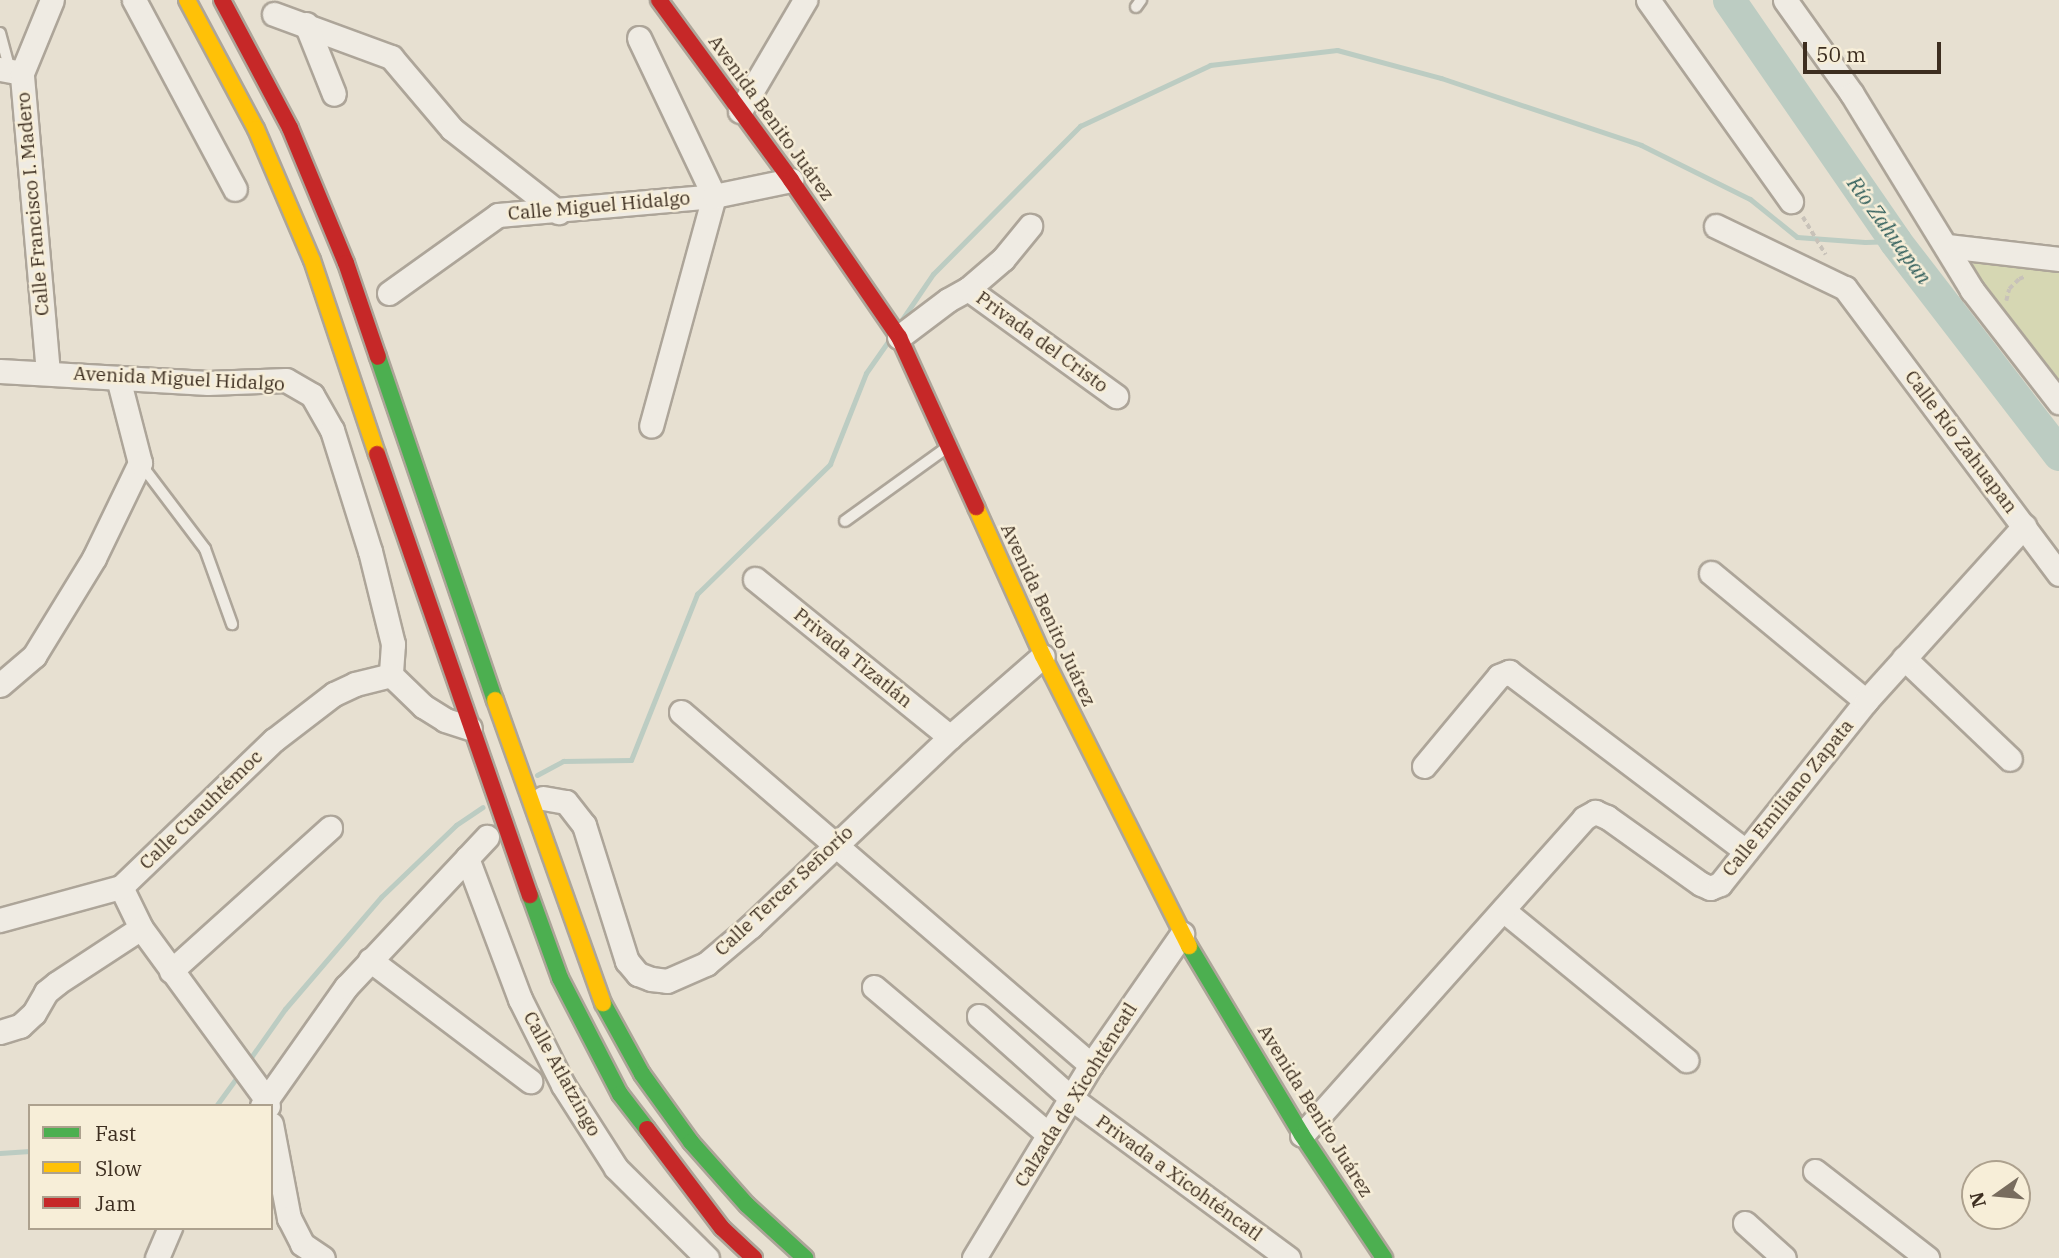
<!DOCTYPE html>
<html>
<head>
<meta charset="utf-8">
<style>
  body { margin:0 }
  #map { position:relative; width:2059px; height:1258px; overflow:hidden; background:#e7e0d1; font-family:"IBM Plex Serif",serif }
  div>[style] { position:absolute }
  .green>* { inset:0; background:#d6d7b3 }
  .stream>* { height:5px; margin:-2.5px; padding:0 2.5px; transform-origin:2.5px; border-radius:2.5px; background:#bcccc2 }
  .river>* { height:33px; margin:-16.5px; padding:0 16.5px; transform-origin:16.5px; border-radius:16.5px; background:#bcccc2 }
  .path>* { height:3.5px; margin-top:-1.75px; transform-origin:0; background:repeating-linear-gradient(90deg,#c8c2b9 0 5px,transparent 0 8.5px) }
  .roads { filter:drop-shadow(2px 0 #ada599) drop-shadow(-2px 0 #ada599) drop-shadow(0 2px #ada599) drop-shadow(0 -2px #ada599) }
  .lane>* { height:10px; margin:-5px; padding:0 5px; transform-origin:5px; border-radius:5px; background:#efebe3 }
  .street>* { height:23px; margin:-11.5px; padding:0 11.5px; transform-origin:11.5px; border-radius:11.5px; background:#efebe3 }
  .fast>* { height:16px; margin:-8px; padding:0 8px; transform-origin:8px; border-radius:8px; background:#4caf50 }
  .slow>* { height:16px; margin:-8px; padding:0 8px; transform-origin:8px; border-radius:8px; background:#ffc107 }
  .jam>* { height:16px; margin:-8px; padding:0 8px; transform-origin:8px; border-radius:8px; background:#c62828 }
  span { translate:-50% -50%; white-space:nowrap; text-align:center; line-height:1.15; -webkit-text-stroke:5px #f7eed8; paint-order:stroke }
  .street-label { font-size:19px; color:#3d2e20 }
  .water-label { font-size:21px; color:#2f5d5a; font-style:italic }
  .legend { position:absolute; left:28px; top:1104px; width:245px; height:126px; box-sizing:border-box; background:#f7eed8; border:2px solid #ada18e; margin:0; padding:9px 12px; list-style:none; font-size:21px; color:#3d2e20 }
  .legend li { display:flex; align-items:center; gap:14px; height:35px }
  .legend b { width:35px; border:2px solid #ada18e }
  .north { position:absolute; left:1961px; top:1160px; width:70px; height:70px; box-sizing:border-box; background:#f7eed8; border:2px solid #ada18e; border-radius:50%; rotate:255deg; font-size:19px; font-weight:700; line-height:28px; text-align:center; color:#3d2e20 }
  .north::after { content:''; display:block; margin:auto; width:24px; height:32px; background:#786c5e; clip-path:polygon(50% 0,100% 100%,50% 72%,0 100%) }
  .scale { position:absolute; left:1803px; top:42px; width:138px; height:32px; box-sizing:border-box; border:4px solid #3d2e20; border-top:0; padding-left:9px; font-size:21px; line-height:24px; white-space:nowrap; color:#3d2e20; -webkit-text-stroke:5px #f7eed8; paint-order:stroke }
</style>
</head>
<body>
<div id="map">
  <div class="green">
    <i style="clip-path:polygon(1990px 255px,2059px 266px,2059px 393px,1966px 267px)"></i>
  </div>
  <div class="stream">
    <i style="left:901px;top:321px;width:57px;rotate:-55.8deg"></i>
    <i style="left:933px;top:274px;width:209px;rotate:-45.2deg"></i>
    <i style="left:1080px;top:126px;width:144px;rotate:-25.1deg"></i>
    <i style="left:1210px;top:65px;width:128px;rotate:-6.7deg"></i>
    <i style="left:1337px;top:50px;width:108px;rotate:15.1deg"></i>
    <i style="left:1441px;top:78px;width:211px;rotate:18.5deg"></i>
    <i style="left:1641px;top:145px;width:122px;rotate:26.4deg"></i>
    <i style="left:1750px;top:199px;width:60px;rotate:39deg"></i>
    <i style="left:1797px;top:237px;width:68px;rotate:4.2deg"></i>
    <i style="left:1865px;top:242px;width:30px;rotate:-2deg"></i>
    <i style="left:537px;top:775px;width:30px;rotate:-28deg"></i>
    <i style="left:563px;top:761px;width:68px;rotate:-0.8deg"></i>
    <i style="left:631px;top:760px;width:179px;rotate:-68.3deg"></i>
    <i style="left:697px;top:594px;width:186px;rotate:-44.3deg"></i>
    <i style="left:830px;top:464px;width:98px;rotate:-68.4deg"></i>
    <i style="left:866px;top:373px;width:39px;rotate:-55deg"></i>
    <i style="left:247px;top:1063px;width:66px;rotate:-54.9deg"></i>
    <i style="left:285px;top:1009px;width:148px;rotate:-49.4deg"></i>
    <i style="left:381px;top:897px;width:104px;rotate:-43.8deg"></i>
    <i style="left:456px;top:825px;width:32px;rotate:-34deg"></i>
    <i style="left:216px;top:1106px;width:39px;rotate:-54deg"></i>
    <i style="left:0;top:1153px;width:30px;rotate:-4deg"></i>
  </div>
  <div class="river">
    <i style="left:1729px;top:0;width:293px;rotate:55.4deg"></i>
    <i style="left:1895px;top:241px;width:269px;rotate:52.4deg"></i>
  </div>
  <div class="path">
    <i style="left:1803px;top:217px;width:44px;rotate:58.8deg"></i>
    <i style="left:2006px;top:301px;width:12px;rotate:-76deg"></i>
    <i style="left:2009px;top:289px;width:14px;rotate:-45deg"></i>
    <i style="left:2019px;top:279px;width:8px;rotate:-23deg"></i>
  </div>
  <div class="roads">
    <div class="lane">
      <i style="left:1136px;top:7px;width:9px;rotate:-54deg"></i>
      <i style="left:0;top:33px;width:39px;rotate:75deg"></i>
      <i style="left:140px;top:463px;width:108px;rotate:52.9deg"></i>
      <i style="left:205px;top:549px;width:80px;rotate:70.2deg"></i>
      <i style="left:845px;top:521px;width:123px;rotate:-35.8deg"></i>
    </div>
    <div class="street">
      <i style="left:134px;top:0;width:214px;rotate:61.9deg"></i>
      <i style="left:1648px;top:0;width:247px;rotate:54.6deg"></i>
      <i style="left:1785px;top:0;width:115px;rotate:54.5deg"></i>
      <i style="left:1852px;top:94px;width:230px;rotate:58.5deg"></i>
      <i style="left:1972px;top:290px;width:142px;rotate:52.2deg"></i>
      <i style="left:274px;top:14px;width:125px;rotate:20.2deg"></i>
      <i style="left:391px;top:57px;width:94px;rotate:49.7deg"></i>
      <i style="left:452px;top:129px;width:135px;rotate:38.1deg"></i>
      <i style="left:306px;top:24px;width:75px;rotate:68.2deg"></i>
      <i style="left:639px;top:38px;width:175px;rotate:64.6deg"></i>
      <i style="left:714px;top:196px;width:238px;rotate:105.3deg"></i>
      <i style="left:0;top:69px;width:22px;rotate:10deg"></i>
      <i style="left:740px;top:111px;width:129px;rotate:-59.6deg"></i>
      <i style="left:1716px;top:226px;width:143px;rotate:25.7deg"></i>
      <i style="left:1845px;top:288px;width:357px;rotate:53.2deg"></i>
      <i style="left:1947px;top:246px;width:113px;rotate:6.6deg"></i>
      <i style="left:968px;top:289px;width:183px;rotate:35.9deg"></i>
      <i style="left:389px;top:293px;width:134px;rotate:-35.6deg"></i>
      <i style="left:498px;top:215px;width:217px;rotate:-5deg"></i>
      <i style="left:714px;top:196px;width:79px;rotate:-11.7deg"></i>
      <i style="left:899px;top:337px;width:61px;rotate:-37.1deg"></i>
      <i style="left:948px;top:300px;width:23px;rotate:-29deg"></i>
      <i style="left:968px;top:289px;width:46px;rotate:-40.6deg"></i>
      <i style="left:1003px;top:259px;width:43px;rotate:-50.7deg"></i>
      <i style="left:0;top:371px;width:208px;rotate:3.3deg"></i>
      <i style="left:208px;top:383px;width:78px;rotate:-2.2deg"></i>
      <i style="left:286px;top:380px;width:30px;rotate:30deg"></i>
      <i style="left:312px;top:395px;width:40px;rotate:60.3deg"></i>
      <i style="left:332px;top:430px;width:127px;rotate:72.6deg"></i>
      <i style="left:370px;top:551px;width:96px;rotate:76.1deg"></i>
      <i style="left:393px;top:644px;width:31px;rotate:94deg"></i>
      <i style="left:48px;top:373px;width:301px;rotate:-95deg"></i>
      <i style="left:22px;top:73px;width:79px;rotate:-67.7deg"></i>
      <i style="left:1711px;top:573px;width:201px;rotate:39.6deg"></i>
      <i style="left:755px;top:579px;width:251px;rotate:39deg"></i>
      <i style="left:1904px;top:658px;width:146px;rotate:43.6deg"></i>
      <i style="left:391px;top:675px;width:45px;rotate:44.1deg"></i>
      <i style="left:423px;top:706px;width:26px;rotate:32deg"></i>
      <i style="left:445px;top:720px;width:26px;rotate:18deg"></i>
      <i style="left:0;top:685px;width:45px;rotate:-40.5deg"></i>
      <i style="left:34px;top:656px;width:115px;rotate:-58.5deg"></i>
      <i style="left:94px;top:558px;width:106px;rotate:-64.2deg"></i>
      <i style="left:140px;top:463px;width:88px;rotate:-104.5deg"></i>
      <i style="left:681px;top:712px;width:541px;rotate:40.73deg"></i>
      <i style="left:1424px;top:766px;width:117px;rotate:-50.2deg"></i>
      <i style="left:1499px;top:676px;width:11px;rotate:-22deg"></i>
      <i style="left:1509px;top:672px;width:297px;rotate:37.1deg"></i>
      <i style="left:543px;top:798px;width:23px;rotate:10deg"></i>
      <i style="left:566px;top:802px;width:29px;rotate:52deg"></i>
      <i style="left:584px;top:825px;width:143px;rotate:72.5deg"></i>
      <i style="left:627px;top:961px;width:17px;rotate:50deg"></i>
      <i style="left:638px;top:974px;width:14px;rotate:21deg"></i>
      <i style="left:651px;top:979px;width:16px;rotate:7deg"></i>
      <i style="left:667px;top:981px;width:43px;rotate:-23.6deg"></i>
      <i style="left:706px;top:964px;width:59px;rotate:-40.2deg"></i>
      <i style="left:751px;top:926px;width:274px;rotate:-43.5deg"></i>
      <i style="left:950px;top:737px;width:123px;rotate:-41.1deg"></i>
      <i style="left:467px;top:858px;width:151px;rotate:69.4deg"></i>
      <i style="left:520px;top:999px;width:96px;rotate:63.4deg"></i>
      <i style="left:563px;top:1085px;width:98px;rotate:57.4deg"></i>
      <i style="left:616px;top:1168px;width:128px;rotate:44.7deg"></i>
      <i style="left:121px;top:887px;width:46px;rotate:64deg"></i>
      <i style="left:141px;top:928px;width:213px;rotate:53.8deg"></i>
      <i style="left:267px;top:1100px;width:6px;rotate:81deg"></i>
      <i style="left:1503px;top:910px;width:237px;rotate:39.3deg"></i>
      <i style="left:0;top:920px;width:125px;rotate:-15.3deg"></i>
      <i style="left:121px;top:887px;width:212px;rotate:-43.9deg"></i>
      <i style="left:274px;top:740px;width:76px;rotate:-37.5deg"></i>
      <i style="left:334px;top:694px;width:23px;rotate:-25deg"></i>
      <i style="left:355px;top:684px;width:37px;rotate:-14deg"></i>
      <i style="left:370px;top:960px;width:201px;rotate:37.1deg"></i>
      <i style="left:171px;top:971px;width:214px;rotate:-42deg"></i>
      <i style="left:874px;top:987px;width:229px;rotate:40.2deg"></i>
      <i style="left:979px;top:1016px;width:123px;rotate:41.7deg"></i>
      <i style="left:1071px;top:1098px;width:270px;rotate:36.4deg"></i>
      <i style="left:0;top:1032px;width:21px;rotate:-17deg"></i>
      <i style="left:20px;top:1026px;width:19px;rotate:-43deg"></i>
      <i style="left:34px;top:1013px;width:24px;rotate:-60deg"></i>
      <i style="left:46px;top:992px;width:14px;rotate:-39deg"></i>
      <i style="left:57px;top:983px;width:100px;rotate:-33.2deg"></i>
      <i style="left:262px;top:1106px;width:146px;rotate:-54.8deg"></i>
      <i style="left:346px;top:987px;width:206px;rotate:-46.8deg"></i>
      <i style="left:271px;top:1124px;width:96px;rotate:79.2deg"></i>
      <i style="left:289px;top:1218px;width:29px;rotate:63deg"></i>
      <i style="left:302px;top:1244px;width:25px;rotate:34deg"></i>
      <i style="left:1302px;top:1135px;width:424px;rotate:-48.3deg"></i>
      <i style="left:1584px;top:818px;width:13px;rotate:-29deg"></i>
      <i style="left:1595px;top:812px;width:13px;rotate:23deg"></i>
      <i style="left:1607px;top:817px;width:115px;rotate:35.5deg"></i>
      <i style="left:1701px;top:884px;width:10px;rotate:24deg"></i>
      <i style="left:1710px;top:888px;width:11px;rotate:-22deg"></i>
      <i style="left:1720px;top:884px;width:234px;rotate:-51.4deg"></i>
      <i style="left:1866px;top:701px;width:236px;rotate:-47.9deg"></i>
      <i style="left:1815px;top:1171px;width:142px;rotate:37.8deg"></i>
      <i style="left:1745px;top:1223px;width:52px;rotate:41.9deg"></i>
      <i style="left:157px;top:1258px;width:33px;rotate:-67deg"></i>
      <i style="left:974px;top:1258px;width:226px;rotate:-58.8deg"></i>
      <i style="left:1091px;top:1065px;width:160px;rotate:-55.2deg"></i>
    </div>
    <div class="fast">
      <i style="left:378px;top:357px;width:362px;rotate:71.2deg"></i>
      <i style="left:530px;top:895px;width:88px;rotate:70.1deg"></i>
      <i style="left:560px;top:978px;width:131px;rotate:62.7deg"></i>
      <i style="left:620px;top:1094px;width:44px;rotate:52.4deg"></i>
      <i style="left:1189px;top:946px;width:220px;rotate:59.1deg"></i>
      <i style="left:1302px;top:1135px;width:148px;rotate:56.3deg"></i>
      <i style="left:603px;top:1003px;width:81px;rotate:61.2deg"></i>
      <i style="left:642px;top:1074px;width:84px;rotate:54.2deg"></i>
      <i style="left:691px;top:1142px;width:84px;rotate:48.4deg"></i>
      <i style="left:747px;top:1205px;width:79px;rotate:42.4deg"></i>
    </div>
    <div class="slow">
      <i style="left:187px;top:0;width:146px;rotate:61.9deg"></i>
      <i style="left:256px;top:129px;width:142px;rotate:66.9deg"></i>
      <i style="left:312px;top:260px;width:205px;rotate:71.5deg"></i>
      <i style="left:976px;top:507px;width:163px;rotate:65.8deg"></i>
      <i style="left:1043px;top:656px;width:325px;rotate:63.3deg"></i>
      <i style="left:495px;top:700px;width:322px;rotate:70.4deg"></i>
    </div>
    <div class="jam">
      <i style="left:222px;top:0;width:145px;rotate:62deg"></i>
      <i style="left:290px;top:128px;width:146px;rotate:67.5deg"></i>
      <i style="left:346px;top:263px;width:99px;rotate:71.2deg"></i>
      <i style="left:659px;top:0;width:223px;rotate:53.7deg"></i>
      <i style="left:791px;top:180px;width:191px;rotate:55.5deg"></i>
      <i style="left:899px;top:337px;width:187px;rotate:65.6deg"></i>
      <i style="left:377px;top:454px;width:467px;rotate:70.9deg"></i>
      <i style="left:647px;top:1129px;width:124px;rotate:52.9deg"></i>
      <i style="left:722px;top:1228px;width:44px;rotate:43.2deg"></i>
    </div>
  </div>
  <div class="street-label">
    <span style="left:771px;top:118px;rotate:54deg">Avenida Benito Juárez</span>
    <span style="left:33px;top:204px;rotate:-95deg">Calle Francisco I. Madero</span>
    <span style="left:599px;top:206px;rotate:-5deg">Calle Miguel Hidalgo</span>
    <span style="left:1042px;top:342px;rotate:36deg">Privada del Cristo</span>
    <span style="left:179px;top:379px;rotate:3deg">Avenida Miguel Hidalgo</span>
    <span style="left:1961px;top:442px;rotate:53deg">Calle Río Zahuapan</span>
    <span style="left:1048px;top:615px;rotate:65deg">Avenida Benito Juárez</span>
    <span style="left:853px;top:658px;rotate:39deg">Privada Tizatlán</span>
    <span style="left:1788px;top:798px;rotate:-51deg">Calle Emiliano Zapata</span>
    <span style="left:201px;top:810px;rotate:-44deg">Calle Cuauhtémoc</span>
    <span style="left:784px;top:891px;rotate:-43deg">Calle Tercer Señorío</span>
    <span style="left:562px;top:1074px;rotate:61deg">Calle Atlatzingo</span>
    <span style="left:1076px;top:1095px;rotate:-58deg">Calzada de Xicohténcatl</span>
    <span style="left:1315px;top:1111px;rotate:58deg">Avenida Benito Juárez</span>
    <span style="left:1179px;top:1178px;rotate:36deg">Privada a Xicohténcatl</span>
  </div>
  <div class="water-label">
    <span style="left:1890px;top:230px;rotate:54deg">Río Zahuapan</span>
  </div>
  <ul class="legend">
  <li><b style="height:9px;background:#4caf50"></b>Fast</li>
  <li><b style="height:9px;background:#ffc107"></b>Slow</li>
  <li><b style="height:9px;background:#c62828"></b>Jam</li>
  </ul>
  <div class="north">N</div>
  <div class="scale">50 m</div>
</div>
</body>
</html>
